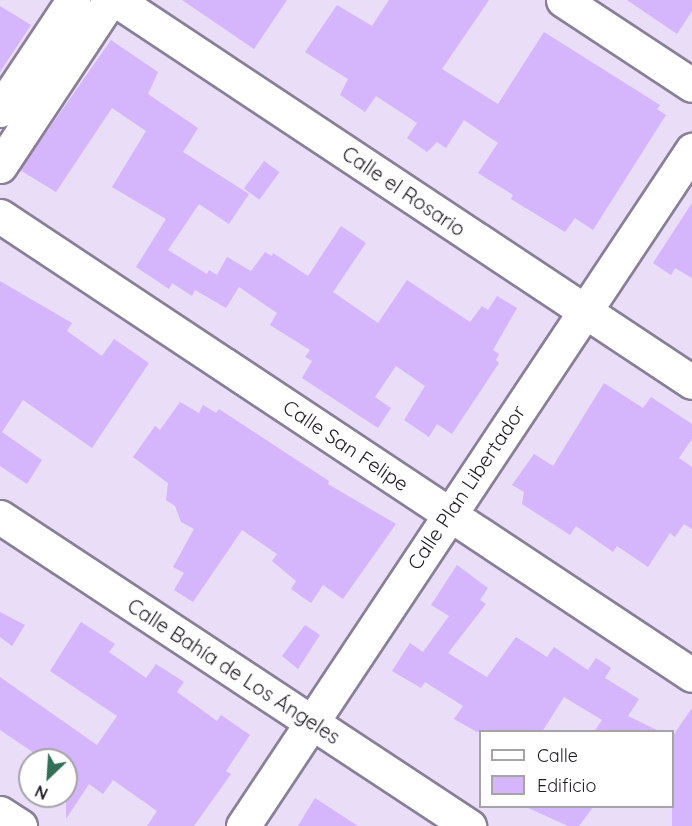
<!DOCTYPE html>
<html>
<head>
<meta charset="utf-8">
<style>
  body { margin:0 }
  #map { position:relative; width:692px; height:826px; overflow:hidden; background:#e9ddf8; font-family:Quicksand,sans-serif }
  div>[style] { position:absolute }
  .building>* { inset:0; background:#d5b5fb; transform-origin:0 0 }
  .roads { filter:drop-shadow(2px 0 #897f97) drop-shadow(-2px 0 #897f97) drop-shadow(0 2px #897f97) drop-shadow(0 -2px #897f97) }
  .minor>* { height:33px; margin:-16.5px; padding:0 16.5px; transform-origin:16.5px; border-radius:16.5px; background:#fff }
  span { translate:-50% -50%; white-space:nowrap; text-align:center; line-height:1.15; -webkit-text-stroke:6px #fff; paint-order:stroke }
  .street-label { font-size:20px; color:#1e1a23 }
  .legend { position:absolute; left:479px; top:730px; width:195px; height:78px; box-sizing:border-box; background:#fff; border:2px solid #a5a3a7; margin:0; padding:8px 10px; list-style:none; font-size:18px; color:#1e1a23 }
  .legend li { display:flex; align-items:center; gap:12px; height:30px }
  .legend b { width:30px; border:2px solid #a5a3a7 }
  .north { position:absolute; left:18px; top:748px; width:60px; height:60px; box-sizing:border-box; background:#fff; border:2px solid #a5a3a7; border-radius:50%; rotate:205deg; font-size:16px; font-weight:700; line-height:24px; text-align:center; color:#1e1a23 }
  .north::after { content:''; display:block; margin:auto; width:21px; height:27px; background:#336e58; clip-path:polygon(50% 0,100% 100%,50% 72%,0 100%) }
</style>
</head>
<body>
<div id="map">
  <div class="building">
    <i style="clip-path:polygon(182px 0,287px 0,254px 49px)"></i>
    <i style="clip-path:polygon(389px 0,489px 0,442px 69px,498px 104px,544px 32px,660px 105px,657px 109px,666px 115px,593px 230px,575px 218px,565px 232px,511px 199px,513px 195px,478px 173px,498px 143px,464px 120px,446px 148px,437px 142px,427px 152px,407px 138px,417px 123px,376px 96px,365px 112px,340px 95px,348px 79px,305px 52px,337px 5px,372px 26px)"></i>
    <i style="clip-path:polygon(627px 0,692px 0,692px 11px,677px 34px)"></i>
    <i style="clip-path:polygon(0 6px,31px 25px,0 72px)"></i>
    <i style="clip-path:polygon(111px 40px,158px 72px,148px 94px,198px 128px,183px 152px,249px 194px,229px 224px,199px 204px,168px 250px,207px 274px,209px 270px,217px 275px,227px 257px,251px 271px,265px 252px,272px 256px,273px 253px,308px 276px,341px 226px,366px 243px,333px 292px,378px 323px,407px 280px,470px 322px,482px 306px,488px 310px,497px 296px,517px 308px,493px 350px,499px 354px,496px 360px,499px 363px,452px 434px,437px 424px,429px 437px,404px 420px,425px 386px,396px 366px,375px 397px,391px 408px,378px 428px,302px 378px,312px 361px,305px 357px,310px 350px,270px 325px,277px 313px,239px 287px,226px 308px,195px 290px,192px 296px,172px 283px,169px 289px,136px 267px,166px 219px,112px 187px,146px 131px,112px 108px,56px 192px,20px 170px)"></i>
    <i style="left:264px;top:161px;width:19px;height:34px;rotate:36deg"></i>
    <i style="clip-path:polygon(692px 203px,692px 278px,675px 268px,671px 275px,653px 263px)"></i>
    <i style="clip-path:polygon(0 281px,72px 323px,67px 331px,102px 356px,114px 339px,149px 363px,92px 448px,23px 400px,2px 432px,42px 460px,27px 484px,0 466px)"></i>
    <i style="clip-path:polygon(604px 383px,643px 408px,651px 397px,692px 424px,692px 439px,679px 458px,692px 467px,692px 529px,684px 524px,675px 537px,670px 533px,648px 567px,617px 546px,613px 552px,576px 526px,570px 535px,522px 504px,524px 492px,512px 485px,534px 454px,553px 466px)"></i>
    <i style="clip-path:polygon(180px 402px,199px 413px,203px 405px,216px 413px,219px 409px,329px 481px,328px 484px,396px 524px,343px 599px,323px 585px,311px 603px,291px 589px,296px 581px,272px 561px,277px 554px,242px 530px,193px 602px,174px 590px,184px 573px,173px 567px,194px 529px,181px 522px,175px 506px,166px 500px,168px 483px,133px 457px,155px 426px,160px 430px)"></i>
    <i style="clip-path:polygon(457px 565px,488px 588px,480px 600px,486px 604px,448px 653px,487px 677px,516px 637px,547px 657px,554px 647px,588px 670px,596px 658px,611px 668px,605px 678px,639px 699px,628px 716px,661px 732px,594px 732px,602px 720px,564px 697px,542px 732px,477px 732px,454px 719px,463px 706px,425px 682px,421px 688px,392px 671px,410px 643px,423px 652px,449px 616px,431px 605px)"></i>
    <i style="clip-path:polygon(0 612px,25px 625px,12px 646px,0 637px)"></i>
    <i style="clip-path:polygon(81px 622px,115px 644px,109px 652px,146px 678px,156px 664px,184px 682px,177px 692px,217px 721px,221px 715px,250px 735px,226px 771px,231px 774px,194px 826px,147px 826px,157px 811px,113px 780px,103px 794px,89px 784px,66px 819px,66px 760px,40px 757px,0 730px,0 677px,97px 745px,117px 716px,50px 671px)"></i>
    <i style="clip-path:polygon(305px 625px,320px 635px,298px 669px,282px 656px)"></i>
    <i style="clip-path:polygon(692px 708px,692px 826px,672px 826px,672px 737px)"></i>
    <i style="clip-path:polygon(315px 798px,358px 826px,298px 826px)"></i>
    <i style="clip-path:polygon(526px 807px,593px 807px,579px 826px,568px 826px)"></i>
  </div>
  <div class="roads">
    <div class="minor">
      <i style="left:116px;top:0;width:691px;rotate:33.55deg"></i>
      <i style="left:563px;top:0;width:154px;rotate:33.4deg"></i>
      <i style="left:0;top:110px;width:132px;rotate:-56.4deg"></i>
      <i style="left:0;top:166px;width:199px;rotate:-56.5deg"></i>
      <i style="left:0;top:216px;width:830px;rotate:33.56deg"></i>
      <i style="left:0;top:517px;width:562px;rotate:33.38deg"></i>
      <i style="left:0;top:813px;width:24px;rotate:33deg"></i>
      <i style="left:243px;top:826px;width:812px;rotate:-56.41deg"></i>
    </div>
  </div>
  <div class="street-label">
    <span style="left:404px;top:191px;rotate:34deg">Calle el Rosario</span>
    <span style="left:346px;top:445px;rotate:34deg">Calle San Felipe</span>
    <span style="left:466px;top:487px;rotate:-56deg">Calle Plan Libertador</span>
    <span style="left:234px;top:671px;rotate:33deg">Calle Bahía de Los Ángeles</span>
  </div>
  <ul class="legend">
  <li><b style="height:8px;background:#fff"></b>Calle</li>
  <li><b style="height:16px;background:#d5b5fb"></b>Edificio</li>
  </ul>
  <div class="north">N</div>
</div>
</body>
</html>
